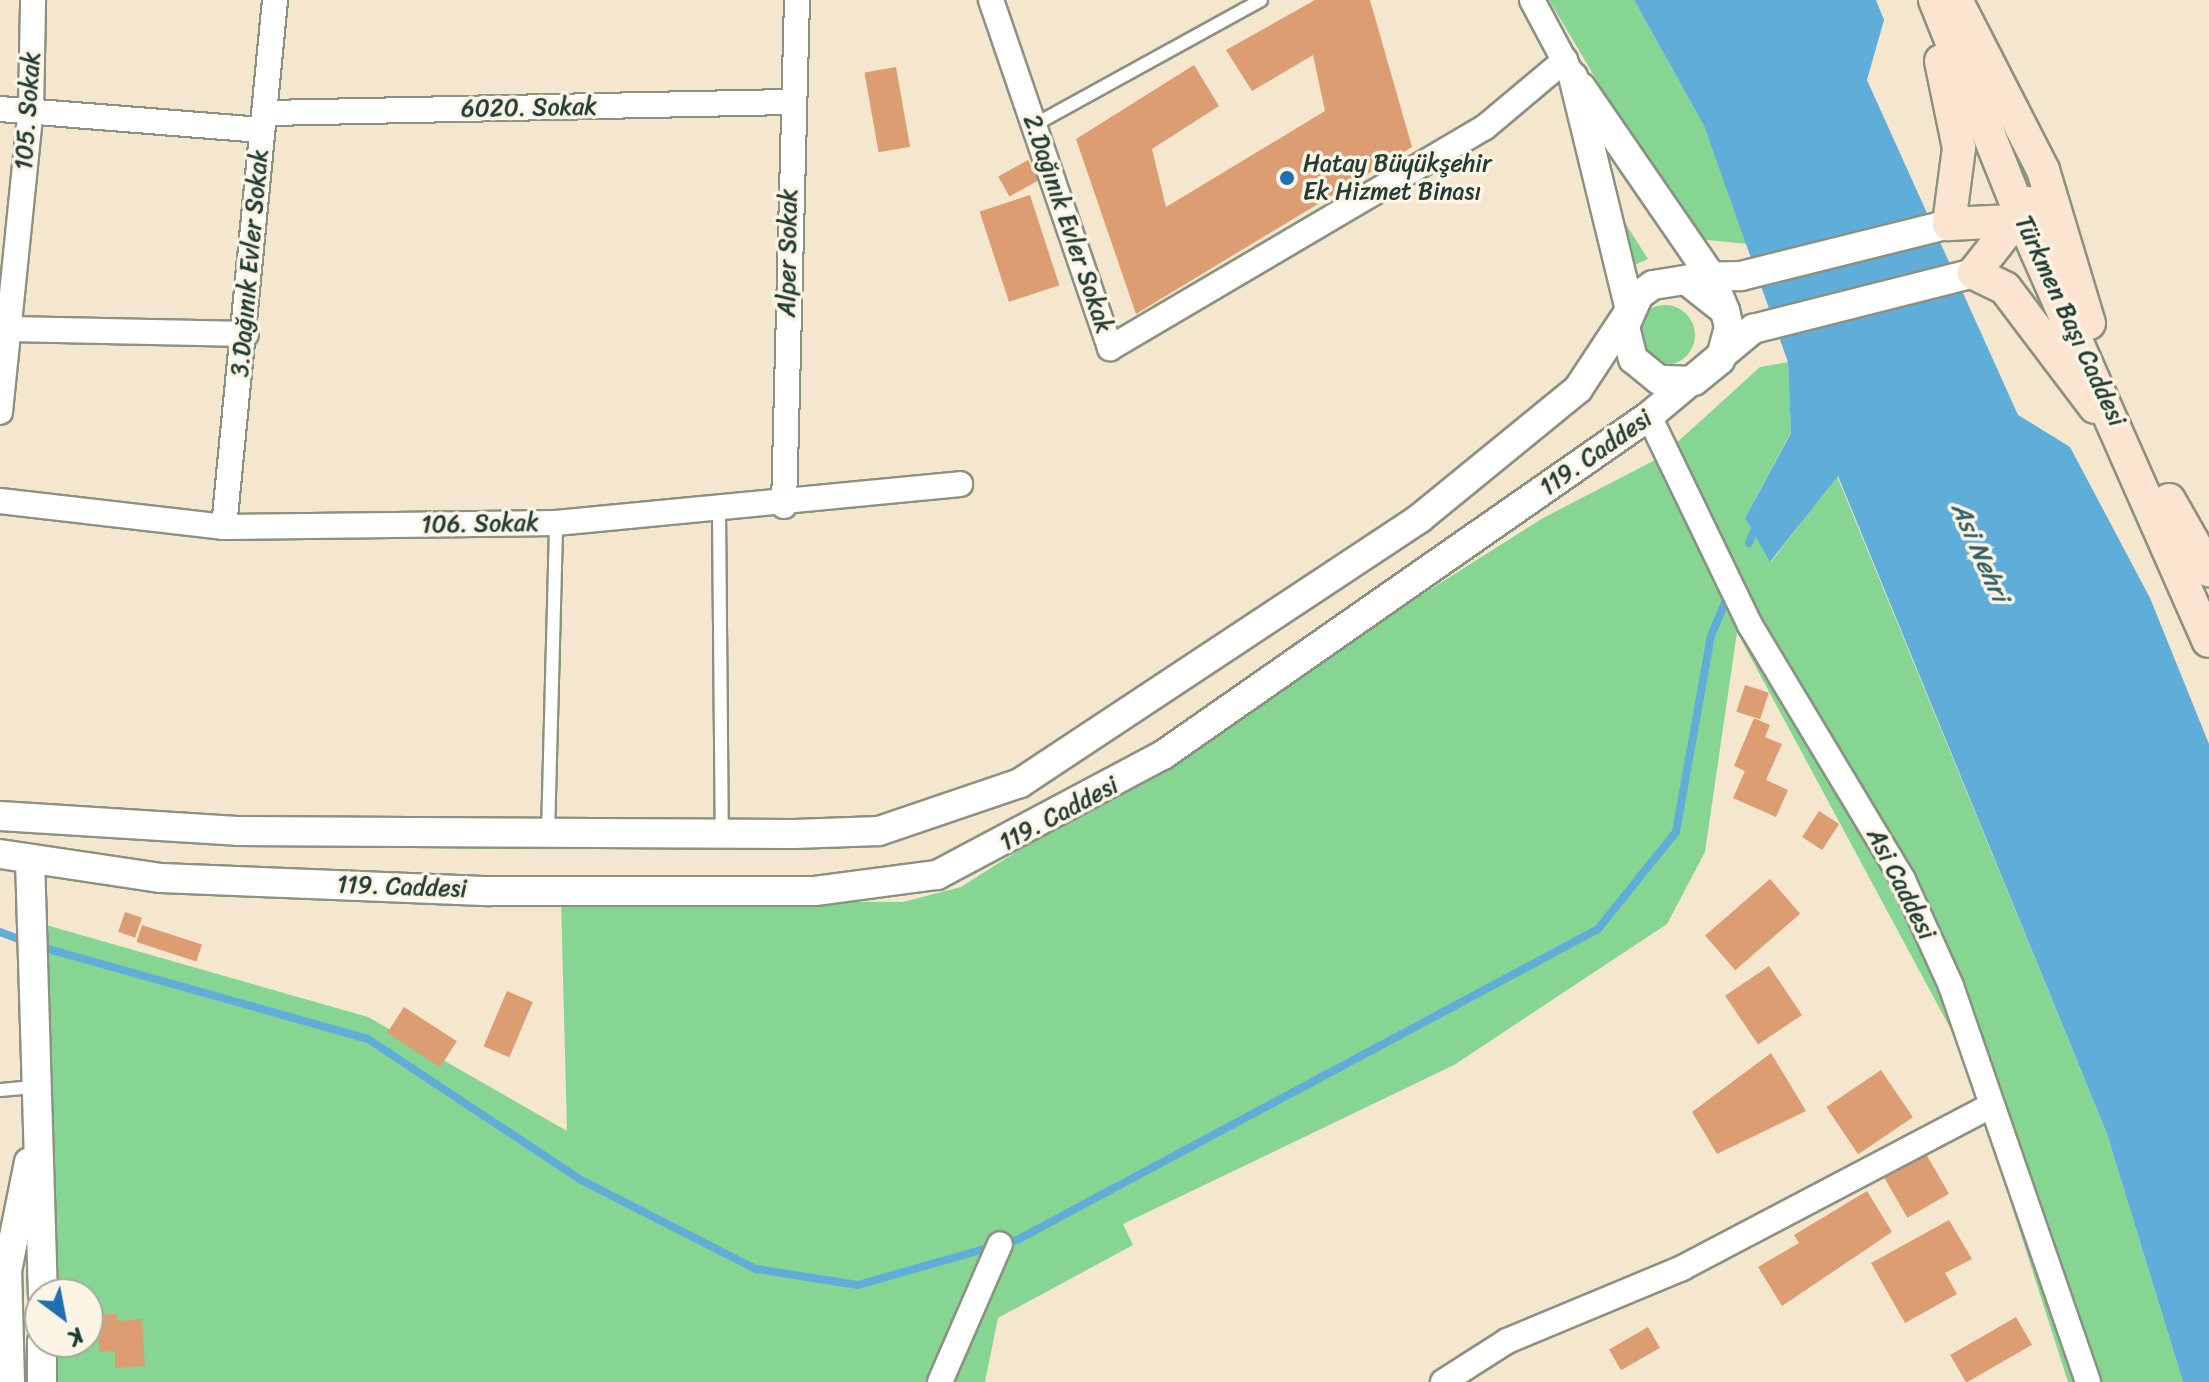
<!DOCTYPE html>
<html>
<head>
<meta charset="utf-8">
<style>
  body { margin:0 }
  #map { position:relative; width:2209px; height:1382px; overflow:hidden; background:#f5e7ce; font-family:Sriracha,sans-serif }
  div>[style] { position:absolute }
  .green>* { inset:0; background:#87d593 }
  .round { border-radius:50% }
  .water>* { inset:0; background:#5faed9 }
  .stream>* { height:8px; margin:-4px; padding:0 4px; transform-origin:4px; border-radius:4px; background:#5faed9 }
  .building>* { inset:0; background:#dd9d73; transform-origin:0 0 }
  .roads { filter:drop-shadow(2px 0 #8a9281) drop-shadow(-2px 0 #8a9281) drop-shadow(0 2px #8a9281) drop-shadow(0 -2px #8a9281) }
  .service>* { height:12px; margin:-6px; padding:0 6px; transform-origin:6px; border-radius:6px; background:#fff }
  .minor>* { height:24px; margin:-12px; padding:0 12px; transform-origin:12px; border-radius:12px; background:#fff }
  .tertiary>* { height:28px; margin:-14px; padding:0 14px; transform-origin:14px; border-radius:14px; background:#fff }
  .secondary>* { height:32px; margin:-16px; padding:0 16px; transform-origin:16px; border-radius:16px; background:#fce5d0 }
  .dots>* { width:22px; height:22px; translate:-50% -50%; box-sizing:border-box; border:4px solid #fcf5e5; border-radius:50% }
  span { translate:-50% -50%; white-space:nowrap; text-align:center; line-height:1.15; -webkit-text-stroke:7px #fcf5e5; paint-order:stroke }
  .street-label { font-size:24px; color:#1f3d34 }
  .poi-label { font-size:24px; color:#1f3d34 }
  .left { translate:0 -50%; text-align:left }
  .water-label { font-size:26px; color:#325f66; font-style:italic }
  .north { position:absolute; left:24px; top:1278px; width:80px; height:80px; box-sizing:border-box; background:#fcf5e5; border:2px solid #a4ab9e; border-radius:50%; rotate:148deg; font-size:22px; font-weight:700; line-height:32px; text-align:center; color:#1f3d34 }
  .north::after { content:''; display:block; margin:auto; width:28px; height:36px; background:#1f6fb2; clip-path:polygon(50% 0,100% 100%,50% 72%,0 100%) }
</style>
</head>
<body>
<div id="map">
  <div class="green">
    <i style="clip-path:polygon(1549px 0,1634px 0,1704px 126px,1747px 244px,1707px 240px,1680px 220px)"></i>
    <i style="clip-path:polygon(1594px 174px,1648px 259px,1619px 272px)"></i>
    <i class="round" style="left:1635px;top:305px;width:60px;height:60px"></i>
    <i style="clip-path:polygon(1788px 362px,1791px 432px,1745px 518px,1771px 562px,1837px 476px,2107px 1134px,2183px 1382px,2068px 1382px,1962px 1050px,1737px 632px,1705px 852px,1667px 924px,1454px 1065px,1123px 1224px,1133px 1245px,998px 1318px,985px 1382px,44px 1382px,44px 1342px,88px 1342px,88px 1294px,43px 1294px,39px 923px,368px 1017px,567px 1131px,561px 900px,903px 902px,961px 887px,1543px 518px,1661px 457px,1760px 367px)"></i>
  </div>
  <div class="water">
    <i style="clip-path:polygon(1634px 0,1876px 0,1884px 20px,1867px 80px,2018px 415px,2070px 447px,2150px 598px,2209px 744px,2209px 1382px,2183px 1382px,2107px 1134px,1838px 476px,1770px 562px,1745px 518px,1791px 433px,1788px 362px,1704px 126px)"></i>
  </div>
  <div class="stream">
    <i style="left:1749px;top:543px;width:11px;rotate:-68deg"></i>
    <i style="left:0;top:932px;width:17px;rotate:21deg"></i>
    <i style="left:48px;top:949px;width:332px;rotate:15.7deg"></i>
    <i style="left:368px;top:1039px;width:255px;rotate:33.5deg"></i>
    <i style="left:581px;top:1180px;width:196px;rotate:27deg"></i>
    <i style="left:756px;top:1269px;width:103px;rotate:8.9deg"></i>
    <i style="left:858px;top:1285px;width:167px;rotate:-15.9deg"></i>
    <i style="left:1019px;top:1239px;width:657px;rotate:-28.16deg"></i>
    <i style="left:1598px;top:929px;width:124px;rotate:-51.2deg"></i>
    <i style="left:1676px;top:832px;width:199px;rotate:-79.9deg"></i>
    <i style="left:1711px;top:636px;width:47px;rotate:-67.3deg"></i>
  </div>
  <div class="building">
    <i style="clip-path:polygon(1315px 0,1370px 0,1412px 147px,1136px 314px,1076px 139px,1194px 65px,1219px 106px,1152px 149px,1166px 207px,1325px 111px,1313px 55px,1252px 91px,1226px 50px)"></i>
    <i style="left:896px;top:67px;width:81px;height:32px;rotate:80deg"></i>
    <i style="left:1028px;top:160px;width:23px;height:34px;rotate:61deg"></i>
    <i style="left:1030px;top:195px;width:95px;height:53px;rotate:72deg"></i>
    <i style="left:1745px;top:685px;width:25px;height:28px;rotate:18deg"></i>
    <i style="clip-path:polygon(1754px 718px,1770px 725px,1765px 737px,1782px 744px,1766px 780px,1788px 790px,1776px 817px,1733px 798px,1745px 771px,1734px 766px)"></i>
    <i style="left:1819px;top:811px;width:24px;height:31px;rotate:33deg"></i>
    <i style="left:1770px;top:879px;width:46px;height:86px;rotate:49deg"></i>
    <i style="left:125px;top:912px;width:18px;height:21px;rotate:19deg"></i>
    <i style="left:142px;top:925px;width:63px;height:18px;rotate:18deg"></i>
    <i style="left:1769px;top:966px;width:59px;height:53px;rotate:56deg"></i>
    <i style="left:507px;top:991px;width:28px;height:60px;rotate:23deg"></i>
    <i style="left:404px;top:1007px;width:63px;height:31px;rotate:33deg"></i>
    <i style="clip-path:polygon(1771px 1053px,1806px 1111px,1717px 1154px,1692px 1112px)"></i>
    <i style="left:1881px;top:1070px;width:57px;height:66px;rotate:56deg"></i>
    <i style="left:1922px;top:1147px;width:54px;height:48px;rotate:60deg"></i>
    <i style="clip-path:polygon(1867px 1191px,1892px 1232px,1782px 1306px,1758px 1267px,1799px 1243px,1794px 1235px)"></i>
    <i style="clip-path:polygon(1949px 1220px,1972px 1259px,1945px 1273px,1957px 1294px,1905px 1323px,1871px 1263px)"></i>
    <i style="clip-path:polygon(117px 1314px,118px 1321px,142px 1319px,145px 1366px,115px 1368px,115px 1351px,99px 1352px,97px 1315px)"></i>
    <i style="left:2016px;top:1317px;width:32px;height:76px;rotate:60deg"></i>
    <i style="left:1648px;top:1327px;width:24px;height:45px;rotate:60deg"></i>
  </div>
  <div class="roads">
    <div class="service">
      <i style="left:1034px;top:125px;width:259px;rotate:-28.8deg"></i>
      <i style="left:719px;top:511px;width:323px;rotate:89.5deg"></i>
      <i style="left:548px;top:834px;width:311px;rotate:-88.5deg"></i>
      <i style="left:0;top:1090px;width:36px;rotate:-5deg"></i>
    </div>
    <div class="minor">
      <i style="left:991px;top:0;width:368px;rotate:71.1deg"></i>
      <i style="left:1110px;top:348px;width:434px;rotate:-30.5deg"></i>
      <i style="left:1484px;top:128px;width:106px;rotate:-40deg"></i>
      <i style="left:1532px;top:0;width:85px;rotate:61.9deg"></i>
      <i style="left:0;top:109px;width:262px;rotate:4.6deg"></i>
      <i style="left:268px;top:113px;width:522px;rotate:-1.21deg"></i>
      <i style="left:6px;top:329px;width:240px;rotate:1.2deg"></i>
      <i style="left:0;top:412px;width:305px;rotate:-84.2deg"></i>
      <i style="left:31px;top:109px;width:109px;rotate:-88.9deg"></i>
      <i style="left:1649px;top:416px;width:232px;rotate:64.2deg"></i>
      <i style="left:1750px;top:625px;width:297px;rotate:59deg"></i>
      <i style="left:1903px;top:880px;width:116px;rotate:65.6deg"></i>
      <i style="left:1951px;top:986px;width:419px;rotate:70.9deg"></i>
      <i style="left:0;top:501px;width:226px;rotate:6.6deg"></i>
      <i style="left:224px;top:527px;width:332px;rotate:-0.7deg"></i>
      <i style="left:556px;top:523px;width:406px;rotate:-5.5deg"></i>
      <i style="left:784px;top:506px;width:506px;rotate:-88.53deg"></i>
      <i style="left:224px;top:527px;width:529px;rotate:-84.47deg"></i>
      <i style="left:940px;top:1382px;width:150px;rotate:-66.5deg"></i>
      <i style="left:1443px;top:1382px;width:76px;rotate:-32.6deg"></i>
      <i style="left:1507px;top:1341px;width:190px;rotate:-22.6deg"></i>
      <i style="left:1682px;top:1268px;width:350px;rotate:-27.7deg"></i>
    </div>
    <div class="tertiary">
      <i style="left:1581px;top:87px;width:228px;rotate:55.5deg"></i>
      <i style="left:1710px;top:275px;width:39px;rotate:67deg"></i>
      <i style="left:1725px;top:311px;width:16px;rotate:76deg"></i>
      <i style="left:1729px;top:327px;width:34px;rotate:105deg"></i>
      <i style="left:1720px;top:360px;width:33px;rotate:141deg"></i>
      <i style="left:1694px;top:381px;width:35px;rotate:-178deg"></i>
      <i style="left:1659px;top:380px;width:33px;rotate:-141deg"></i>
      <i style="left:1633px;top:359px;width:34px;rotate:-104deg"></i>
      <i style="left:1625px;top:326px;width:34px;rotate:-66deg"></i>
      <i style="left:1639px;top:295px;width:17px;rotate:-36deg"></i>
      <i style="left:1653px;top:285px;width:33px;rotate:-9deg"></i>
      <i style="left:1686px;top:280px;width:50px;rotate:38.5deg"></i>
      <i style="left:1693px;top:277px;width:48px;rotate:-1.2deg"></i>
      <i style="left:1741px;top:276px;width:214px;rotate:-14deg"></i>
      <i style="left:0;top:816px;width:237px;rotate:3.6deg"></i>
      <i style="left:237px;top:831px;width:557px;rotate:0.31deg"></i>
      <i style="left:794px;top:834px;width:85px;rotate:-2deg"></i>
      <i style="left:879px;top:831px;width:149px;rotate:-18.8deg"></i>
      <i style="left:1020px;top:783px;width:480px;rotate:-33.5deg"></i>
      <i style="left:1420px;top:518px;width:204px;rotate:-39.2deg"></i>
      <i style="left:1578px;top:389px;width:95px;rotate:-56.6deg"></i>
      <i style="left:1630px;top:310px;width:240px;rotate:-103.7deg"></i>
      <i style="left:0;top:854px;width:163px;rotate:8.5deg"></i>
      <i style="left:161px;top:878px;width:329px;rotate:2.3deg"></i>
      <i style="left:490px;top:891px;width:325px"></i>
      <i style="left:815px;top:891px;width:123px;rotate:-7.5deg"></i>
      <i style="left:937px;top:875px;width:256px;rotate:-28deg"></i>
      <i style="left:1163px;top:755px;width:593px;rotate:-34.9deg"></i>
      <i style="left:1649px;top:416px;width:136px;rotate:-39.9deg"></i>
      <i style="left:1753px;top:329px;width:228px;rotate:-14.2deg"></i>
      <i style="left:30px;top:859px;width:435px;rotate:88.3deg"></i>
      <i style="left:10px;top:1382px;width:111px;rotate:-91.5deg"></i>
      <i style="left:7px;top:1271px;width:111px;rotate:-78.6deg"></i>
      <i style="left:42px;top:1382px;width:40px;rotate:-90deg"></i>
    </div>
    <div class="secondary">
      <i style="left:1935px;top:0;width:235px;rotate:68.2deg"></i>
      <i style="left:2022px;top:218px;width:462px;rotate:66.2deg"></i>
      <i style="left:1956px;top:0;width:191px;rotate:62.9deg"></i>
      <i style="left:2043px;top:170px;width:160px;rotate:73.3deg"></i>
      <i style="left:1941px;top:61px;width:89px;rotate:78.3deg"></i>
      <i style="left:1959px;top:148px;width:77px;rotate:97.5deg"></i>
      <i style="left:1949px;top:224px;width:84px;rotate:-2.7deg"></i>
      <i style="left:2029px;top:203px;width:89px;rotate:128.2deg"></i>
      <i style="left:1974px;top:273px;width:34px;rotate:26deg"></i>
      <i style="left:2005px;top:288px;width:149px;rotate:52.9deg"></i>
      <i style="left:2169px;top:500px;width:81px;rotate:60.3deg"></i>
    </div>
  </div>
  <div class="dots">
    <i style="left:1287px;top:178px;background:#1f6fb2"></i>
  </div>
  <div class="street-label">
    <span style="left:529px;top:108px;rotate:-1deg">6020. Sokak</span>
    <span style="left:28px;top:111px;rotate:-86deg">105. Sokak</span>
    <span style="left:1068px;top:224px;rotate:71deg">2.Dağınık Evler Sokak</span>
    <span style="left:788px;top:253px;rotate:-89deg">Alper Sokak</span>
    <span style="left:250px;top:263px;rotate:-85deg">3.Dağınık Evler Sokak</span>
    <span style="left:2070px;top:321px;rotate:65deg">Türkmen Başı Caddesi</span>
    <span style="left:1596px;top:453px;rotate:-35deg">119. Caddesi</span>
    <span style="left:480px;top:524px;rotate:-1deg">106. Sokak</span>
    <span style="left:1059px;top:814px;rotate:-28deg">119. Caddesi</span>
    <span style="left:1901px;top:884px;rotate:63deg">Asi Caddesi</span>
    <span style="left:402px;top:887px;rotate:2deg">119. Caddesi</span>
  </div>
  <div class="poi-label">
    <span class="left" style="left:1303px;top:178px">Hatay Büyükşehir<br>Ek Hizmet Binası</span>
  </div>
  <div class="water-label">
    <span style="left:1980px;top:552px;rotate:66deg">Asi Nehri</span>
  </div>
  <div class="north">K</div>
</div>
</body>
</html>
